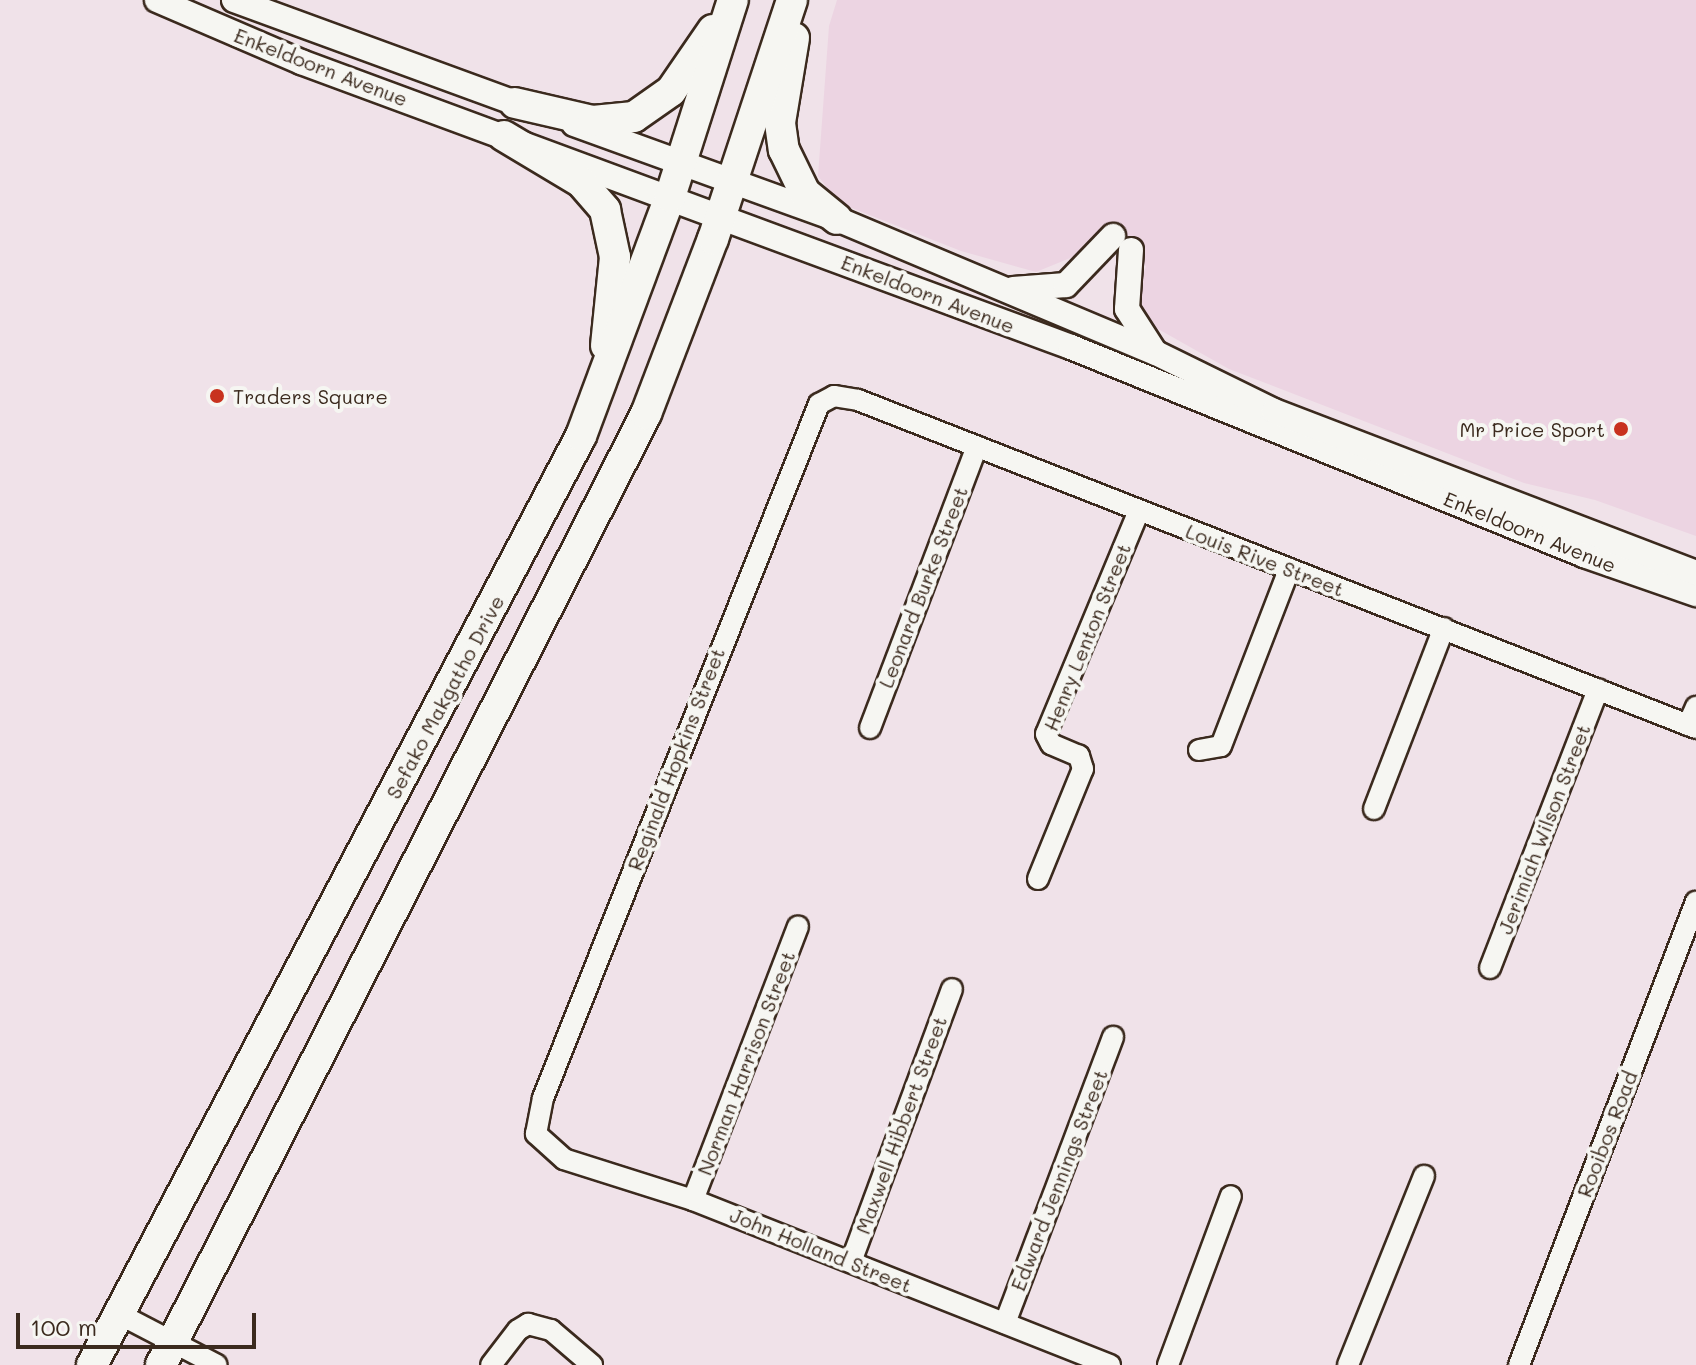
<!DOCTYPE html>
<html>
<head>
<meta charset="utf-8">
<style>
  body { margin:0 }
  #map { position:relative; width:1696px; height:1365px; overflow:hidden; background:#f0e2e9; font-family:Mali,sans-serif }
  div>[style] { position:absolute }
  .built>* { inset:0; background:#ecd4e2 }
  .roads { filter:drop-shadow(2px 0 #3b2a1e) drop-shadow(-2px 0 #3b2a1e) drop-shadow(0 2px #3b2a1e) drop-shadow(0 -2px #3b2a1e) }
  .minor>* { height:20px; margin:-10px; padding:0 10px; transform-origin:10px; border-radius:10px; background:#f6f6f2 }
  .tertiary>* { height:24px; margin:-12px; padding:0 12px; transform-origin:12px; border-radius:12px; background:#f6f6f2 }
  .primary>* { height:30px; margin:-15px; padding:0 15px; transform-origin:15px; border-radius:15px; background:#f6f6f2 }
  .dots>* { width:22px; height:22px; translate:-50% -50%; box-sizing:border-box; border:4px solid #f6f6f2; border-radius:50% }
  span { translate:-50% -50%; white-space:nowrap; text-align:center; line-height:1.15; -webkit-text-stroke:8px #f6f6f2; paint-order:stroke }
  .street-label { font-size:20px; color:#3b2a1e }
  .poi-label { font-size:20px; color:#3b2a1e }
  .left { translate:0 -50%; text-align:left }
  .right { translate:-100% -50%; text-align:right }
  .scale { position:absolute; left:16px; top:1313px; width:240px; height:36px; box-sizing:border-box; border:4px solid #3b2a1e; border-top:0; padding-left:10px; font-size:24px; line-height:28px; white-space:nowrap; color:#3b2a1e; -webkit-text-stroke:6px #f6f6f2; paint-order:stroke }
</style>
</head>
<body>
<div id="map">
  <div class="built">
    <i style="clip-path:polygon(837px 0,1696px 0,1696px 536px,1595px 500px,1524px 483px,1229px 369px,1151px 325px,1136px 296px,1146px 266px,1116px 254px,1085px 243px,1080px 254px,1036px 272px,961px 251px,839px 203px,818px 176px,829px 26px)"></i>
  </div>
  <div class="roads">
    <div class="minor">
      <i style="left:1688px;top:725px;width:20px;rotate:-66deg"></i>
      <i style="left:870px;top:728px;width:301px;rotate:-69.2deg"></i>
      <i style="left:1199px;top:750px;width:22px;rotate:-10deg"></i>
      <i style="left:1221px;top:746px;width:189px;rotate:-68.9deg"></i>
      <i style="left:1374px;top:809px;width:194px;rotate:-68.9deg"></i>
      <i style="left:1038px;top:879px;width:119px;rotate:-67.8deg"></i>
      <i style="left:1083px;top:769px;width:14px;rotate:-107deg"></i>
      <i style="left:1079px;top:756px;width:30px;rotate:-157deg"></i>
      <i style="left:1051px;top:744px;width:11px;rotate:-117deg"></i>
      <i style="left:1046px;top:734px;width:242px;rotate:-67.4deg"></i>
      <i style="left:1490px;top:968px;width:299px;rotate:-68.8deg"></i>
      <i style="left:693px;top:1200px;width:293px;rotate:-69deg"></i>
      <i style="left:851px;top:1262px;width:291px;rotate:-69.7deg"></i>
      <i style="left:119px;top:1314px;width:110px;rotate:27.5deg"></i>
      <i style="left:1005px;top:1323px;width:306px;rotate:-69.3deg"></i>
      <i style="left:491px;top:1365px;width:44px;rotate:-52.4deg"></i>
      <i style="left:518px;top:1330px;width:12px;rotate:-31deg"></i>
      <i style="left:528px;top:1324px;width:24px;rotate:15deg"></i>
      <i style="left:551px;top:1330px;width:54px;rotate:40.5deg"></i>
      <i style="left:1110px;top:1365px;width:448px;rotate:-158.4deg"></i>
      <i style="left:693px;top:1200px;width:135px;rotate:-162.4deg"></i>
      <i style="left:564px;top:1159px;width:38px;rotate:-138deg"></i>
      <i style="left:536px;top:1134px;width:37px;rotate:-79deg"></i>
      <i style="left:543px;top:1098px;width:747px;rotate:-68.31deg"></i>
      <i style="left:819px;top:404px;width:17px;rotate:-28deg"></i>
      <i style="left:834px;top:396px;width:24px;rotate:9deg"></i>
      <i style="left:858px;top:400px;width:900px;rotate:21.38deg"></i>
      <i style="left:1168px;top:1365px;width:180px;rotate:-69.6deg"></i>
      <i style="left:1348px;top:1365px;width:204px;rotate:-68.1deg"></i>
      <i style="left:1519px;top:1365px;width:496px;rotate:-69.1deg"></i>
    </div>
    <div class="tertiary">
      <i style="left:157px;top:0;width:157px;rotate:23.3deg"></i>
      <i style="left:301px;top:62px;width:821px;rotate:20.31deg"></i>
      <i style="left:1071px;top:347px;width:554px;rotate:22.07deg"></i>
      <i style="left:1584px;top:555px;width:119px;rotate:19.2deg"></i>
      <i style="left:234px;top:0;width:317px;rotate:20.1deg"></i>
      <i style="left:574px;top:124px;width:280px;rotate:19.9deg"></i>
      <i style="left:837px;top:219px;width:346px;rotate:22.8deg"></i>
      <i style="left:1156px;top:353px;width:131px;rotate:26.2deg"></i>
      <i style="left:1274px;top:411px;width:452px;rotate:21deg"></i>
      <i style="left:1131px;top:250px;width:59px;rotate:93.9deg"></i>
      <i style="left:1127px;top:309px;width:50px;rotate:57.3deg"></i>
      <i style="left:1013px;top:289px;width:53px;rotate:-4.3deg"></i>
      <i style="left:1066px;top:285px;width:68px;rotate:-46.2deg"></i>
    </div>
    <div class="primary">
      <i style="left:794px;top:38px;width:86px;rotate:99.4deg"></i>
      <i style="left:780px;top:123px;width:27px;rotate:82deg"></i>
      <i style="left:784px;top:150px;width:48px;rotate:64deg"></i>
      <i style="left:805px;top:193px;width:41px;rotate:39.1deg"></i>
      <i style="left:515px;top:103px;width:80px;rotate:13deg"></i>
      <i style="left:593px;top:121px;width:41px;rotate:-5.6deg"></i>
      <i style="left:634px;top:117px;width:45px;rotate:-35.1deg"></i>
      <i style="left:671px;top:91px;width:74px;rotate:-55.5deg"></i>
      <i style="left:504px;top:136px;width:90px;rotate:30.9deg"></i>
      <i style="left:581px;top:182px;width:37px;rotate:49deg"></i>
      <i style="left:605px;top:210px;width:48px;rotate:78deg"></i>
      <i style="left:615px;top:257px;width:89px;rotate:95.8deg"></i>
      <i style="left:92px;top:1365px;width:1050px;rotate:-62.24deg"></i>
      <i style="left:581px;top:436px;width:255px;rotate:-69.6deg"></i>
      <i style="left:670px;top:197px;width:207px;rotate:-72.3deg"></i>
      <i style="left:161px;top:1365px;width:1068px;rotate:-62.98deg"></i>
      <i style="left:646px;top:414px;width:187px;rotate:-69.1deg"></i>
      <i style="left:713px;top:239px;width:252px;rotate:-71.7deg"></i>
    </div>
  </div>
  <div class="dots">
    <i style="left:217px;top:396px;background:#c8321e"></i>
    <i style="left:1621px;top:429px;background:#c8321e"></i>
  </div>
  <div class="street-label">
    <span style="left:321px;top:67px;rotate:21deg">Enkeldoorn Avenue</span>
    <span style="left:928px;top:294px;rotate:21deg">Enkeldoorn Avenue</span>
    <span style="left:1530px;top:532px;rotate:22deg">Enkeldoorn Avenue</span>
    <span style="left:1265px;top:560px;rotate:21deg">Louis Rive Street</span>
    <span style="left:923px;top:587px;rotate:-69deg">Leonard Burke Street</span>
    <span style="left:1087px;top:637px;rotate:-68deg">Henry Lenton Street</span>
    <span style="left:445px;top:697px;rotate:-62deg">Sefako Makgatho Drive</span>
    <span style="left:676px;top:759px;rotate:-69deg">Reginald Hopkins Street</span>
    <span style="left:1544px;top:829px;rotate:-69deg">Jerimiah Wilson Street</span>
    <span style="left:746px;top:1063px;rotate:-69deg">Norman Harrison Street</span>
    <span style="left:901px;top:1125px;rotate:-70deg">Maxwell Hibbert Street</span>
    <span style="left:1607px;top:1134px;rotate:-69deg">Rooibos Road</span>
    <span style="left:1059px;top:1180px;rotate:-69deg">Edward Jennings Street</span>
    <span style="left:821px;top:1250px;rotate:22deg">John Holland Street</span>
  </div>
  <div class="poi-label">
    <span class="left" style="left:233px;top:396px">Traders Square</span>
    <span class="right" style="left:1605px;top:429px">Mr Price Sport</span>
  </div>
  <div class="scale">100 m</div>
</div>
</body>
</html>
